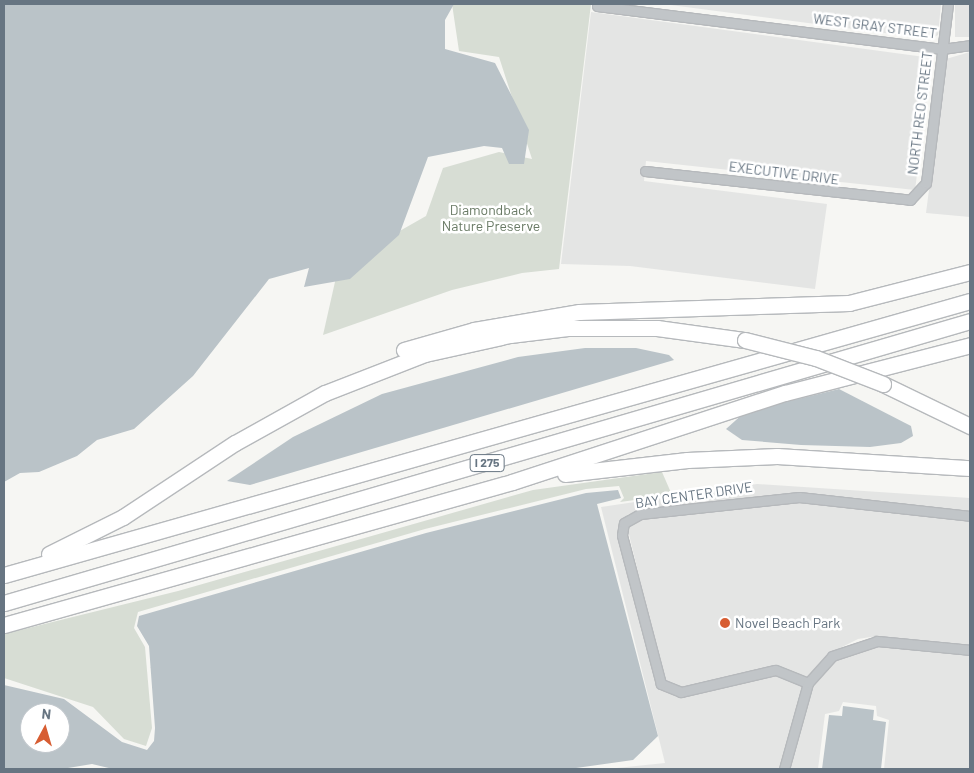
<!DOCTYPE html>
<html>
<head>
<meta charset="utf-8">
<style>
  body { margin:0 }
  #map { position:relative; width:974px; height:773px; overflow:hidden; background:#f6f6f3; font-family:Barlow,sans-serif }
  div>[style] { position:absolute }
  .built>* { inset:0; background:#e4e5e4; transform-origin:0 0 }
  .green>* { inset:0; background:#d7ddd4 }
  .water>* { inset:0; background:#bac3c8 }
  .roads { filter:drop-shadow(1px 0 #b6b9bc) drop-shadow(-1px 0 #b6b9bc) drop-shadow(0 1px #b6b9bc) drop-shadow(0 -1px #b6b9bc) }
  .minor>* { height:9px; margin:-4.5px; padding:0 4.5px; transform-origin:4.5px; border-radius:4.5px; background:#c1c5c8 }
  .motorway>* { height:15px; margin:-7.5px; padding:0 7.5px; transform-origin:7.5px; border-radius:7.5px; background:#fff }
  .bridges { filter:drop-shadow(1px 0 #b6b9bc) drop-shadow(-1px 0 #b6b9bc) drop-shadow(0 1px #b6b9bc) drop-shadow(0 -1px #b6b9bc) }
  .motorway-bridge>* { height:15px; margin:-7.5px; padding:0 7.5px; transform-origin:7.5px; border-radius:7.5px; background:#fff }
  .dots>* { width:14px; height:14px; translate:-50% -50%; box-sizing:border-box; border:2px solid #fff; border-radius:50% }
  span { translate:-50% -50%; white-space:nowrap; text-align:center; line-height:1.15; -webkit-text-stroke:5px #fff; paint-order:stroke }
  .shield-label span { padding:1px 4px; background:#fff; border:1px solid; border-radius:4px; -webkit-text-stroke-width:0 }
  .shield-label { font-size:12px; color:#677582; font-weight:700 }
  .street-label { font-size:14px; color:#677582 }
  .park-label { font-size:14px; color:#697a65 }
  .poi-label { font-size:14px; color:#677582 }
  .left { translate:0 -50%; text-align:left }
  .frame { position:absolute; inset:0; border:5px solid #677582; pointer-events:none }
  .north { position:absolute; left:20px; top:703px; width:50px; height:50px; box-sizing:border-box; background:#fff; border:1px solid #c2c8cd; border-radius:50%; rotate:6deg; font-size:14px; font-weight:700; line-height:20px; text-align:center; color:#677582 }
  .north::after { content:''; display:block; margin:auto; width:18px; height:22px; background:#d75d32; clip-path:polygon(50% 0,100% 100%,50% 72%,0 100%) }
</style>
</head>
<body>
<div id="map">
  <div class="built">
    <i style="clip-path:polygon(663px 4px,941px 4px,938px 35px,931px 39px)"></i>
    <i style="left:955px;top:4px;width:15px;height:33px"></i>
    <i style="clip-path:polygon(591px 12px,932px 58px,915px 190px,646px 161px,644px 181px,827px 204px,815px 289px,630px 266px,561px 264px)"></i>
    <i style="clip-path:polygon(970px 52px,970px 217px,926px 213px,946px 59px)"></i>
    <i style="clip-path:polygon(757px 484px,970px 498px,970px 512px,798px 493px,628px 514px,618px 536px,659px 687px,681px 696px,775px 674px,803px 685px,780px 769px,607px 769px,665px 763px,601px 507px)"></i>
    <i style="clip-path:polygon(798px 502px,970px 520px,970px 645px,877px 636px,858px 639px,830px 653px,807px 677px,775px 665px,681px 688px,664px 681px,627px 526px,640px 518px)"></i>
    <i style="clip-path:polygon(877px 645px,970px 654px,970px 769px,884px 769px,889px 720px,877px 716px,876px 706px,843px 702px,839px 711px,825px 714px,818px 769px,789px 769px,811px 685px,834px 660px)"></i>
  </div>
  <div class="green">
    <i style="clip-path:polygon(452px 4px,591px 4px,559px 269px,522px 273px,452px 290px,323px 335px,337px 273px,354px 257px,426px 216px,443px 168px,499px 152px,532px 159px,499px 57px,459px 51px)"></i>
    <i style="clip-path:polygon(662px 472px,672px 495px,620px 502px,624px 498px,619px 486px,586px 489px,425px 529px,138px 612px,134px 628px,145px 647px,152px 728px,146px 746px,124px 739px,93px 707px,4px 678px,4px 634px,178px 591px,533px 490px)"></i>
  </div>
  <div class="water">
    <i style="clip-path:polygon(4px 4px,454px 4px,445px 20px,445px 49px,495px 63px,529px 130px,524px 164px,509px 164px,502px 148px,484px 146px,428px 157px,399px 235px,350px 279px,304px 287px,309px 268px,269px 279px,193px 376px,134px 429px,97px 440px,77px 456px,39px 472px,20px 473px,4px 482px)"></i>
    <i style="clip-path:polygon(585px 348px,636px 348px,669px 355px,674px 360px,250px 485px,227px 481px,293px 437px,382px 394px,518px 357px)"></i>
    <i style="clip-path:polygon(839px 389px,911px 426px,913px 436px,901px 443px,870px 447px,801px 445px,742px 440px,726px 429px,745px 412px)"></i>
    <i style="clip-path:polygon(evenodd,618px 490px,621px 498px,597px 504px,658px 736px,633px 760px,569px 769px,113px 769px,92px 764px,62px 769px,4px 769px,4px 685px,64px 699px,122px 742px,147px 750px,154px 741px,155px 728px,149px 646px,137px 626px,139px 616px,426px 533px,586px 493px,618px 490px,30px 713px,60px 713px,60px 743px,30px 743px,30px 713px)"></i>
    <i style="clip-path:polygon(843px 706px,874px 710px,873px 720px,886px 722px,881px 769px,822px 769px,829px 715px,842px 716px)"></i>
  </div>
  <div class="roads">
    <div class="minor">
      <i style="left:597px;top:6px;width:348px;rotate:7.1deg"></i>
      <i style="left:942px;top:49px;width:28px;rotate:-8deg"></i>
      <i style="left:645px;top:171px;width:267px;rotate:6.2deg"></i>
      <i style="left:910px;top:200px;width:23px;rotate:-47deg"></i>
      <i style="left:926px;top:183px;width:180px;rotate:-83deg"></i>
      <i style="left:808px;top:683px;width:35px;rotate:-158deg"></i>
      <i style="left:775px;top:670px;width:97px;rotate:166.8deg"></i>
      <i style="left:681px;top:692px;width:22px;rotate:-158deg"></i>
      <i style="left:661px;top:684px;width:154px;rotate:-104.7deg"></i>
      <i style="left:622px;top:535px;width:12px;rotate:-81deg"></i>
      <i style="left:624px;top:523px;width:18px;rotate:-29deg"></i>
      <i style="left:640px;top:514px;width:160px;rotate:-6.1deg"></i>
      <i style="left:799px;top:497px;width:172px;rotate:6.3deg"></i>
      <i style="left:784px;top:769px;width:89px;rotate:-74.4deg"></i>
      <i style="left:808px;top:683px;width:36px;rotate:-48deg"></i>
      <i style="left:832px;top:656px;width:47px;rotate:-18.4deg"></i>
      <i style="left:877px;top:641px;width:93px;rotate:5.5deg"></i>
    </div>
    <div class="motorway">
      <i style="left:404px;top:350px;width:73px;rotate:-15.9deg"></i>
      <i style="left:474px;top:330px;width:107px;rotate:-9.7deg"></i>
      <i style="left:579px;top:312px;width:270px;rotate:-1.9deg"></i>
      <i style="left:849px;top:303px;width:125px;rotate:-14.4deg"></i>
      <i style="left:883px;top:384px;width:97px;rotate:25.8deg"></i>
      <i style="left:565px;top:474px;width:123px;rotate:-6.5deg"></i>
      <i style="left:687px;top:460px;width:90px;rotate:-2.5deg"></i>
      <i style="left:777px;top:456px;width:193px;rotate:3.6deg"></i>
      <i style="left:49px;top:554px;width:83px;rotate:-26.6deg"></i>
      <i style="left:123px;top:517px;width:134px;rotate:-33.5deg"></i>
      <i style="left:235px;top:443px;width:103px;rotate:-29.1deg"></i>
      <i style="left:325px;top:393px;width:107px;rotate:-21.3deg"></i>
      <i style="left:425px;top:354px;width:87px;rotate:-12.6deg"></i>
      <i style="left:510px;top:335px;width:58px;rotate:-6.9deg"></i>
      <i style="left:568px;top:328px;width:89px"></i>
      <i style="left:657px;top:328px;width:89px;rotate:7.8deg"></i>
      <i style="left:4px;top:575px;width:1004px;rotate:-15.84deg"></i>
      <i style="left:4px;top:603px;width:1006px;rotate:-16.27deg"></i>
      <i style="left:4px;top:625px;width:528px;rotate:-15.72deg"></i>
      <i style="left:512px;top:482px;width:287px;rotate:-18.1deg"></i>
      <i style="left:785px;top:393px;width:191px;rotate:-14.5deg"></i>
    </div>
  </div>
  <div class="bridges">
    <div class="motorway-bridge">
      <i style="left:745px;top:340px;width:73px;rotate:14.2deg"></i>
      <i style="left:816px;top:358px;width:72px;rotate:21.2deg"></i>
    </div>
  </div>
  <div class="dots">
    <i style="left:725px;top:623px;background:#d75d32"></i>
  </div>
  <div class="shield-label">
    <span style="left:487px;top:463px">I 275</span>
  </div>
  <div class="street-label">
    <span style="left:875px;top:26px;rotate:7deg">WEST GRAY STREET</span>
    <span style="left:920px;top:113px;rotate:-83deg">NORTH REO STREET</span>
    <span style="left:784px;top:173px;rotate:7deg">EXECUTIVE DRIVE</span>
    <span style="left:694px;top:495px;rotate:-8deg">BAY CENTER DRIVE</span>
  </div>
  <div class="park-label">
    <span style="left:491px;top:218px">Diamondback<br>Nature Preserve</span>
  </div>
  <div class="poi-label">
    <span class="left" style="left:735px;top:623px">Novel Beach Park</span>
  </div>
  <div class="frame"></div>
  <div class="north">N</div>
</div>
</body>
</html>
